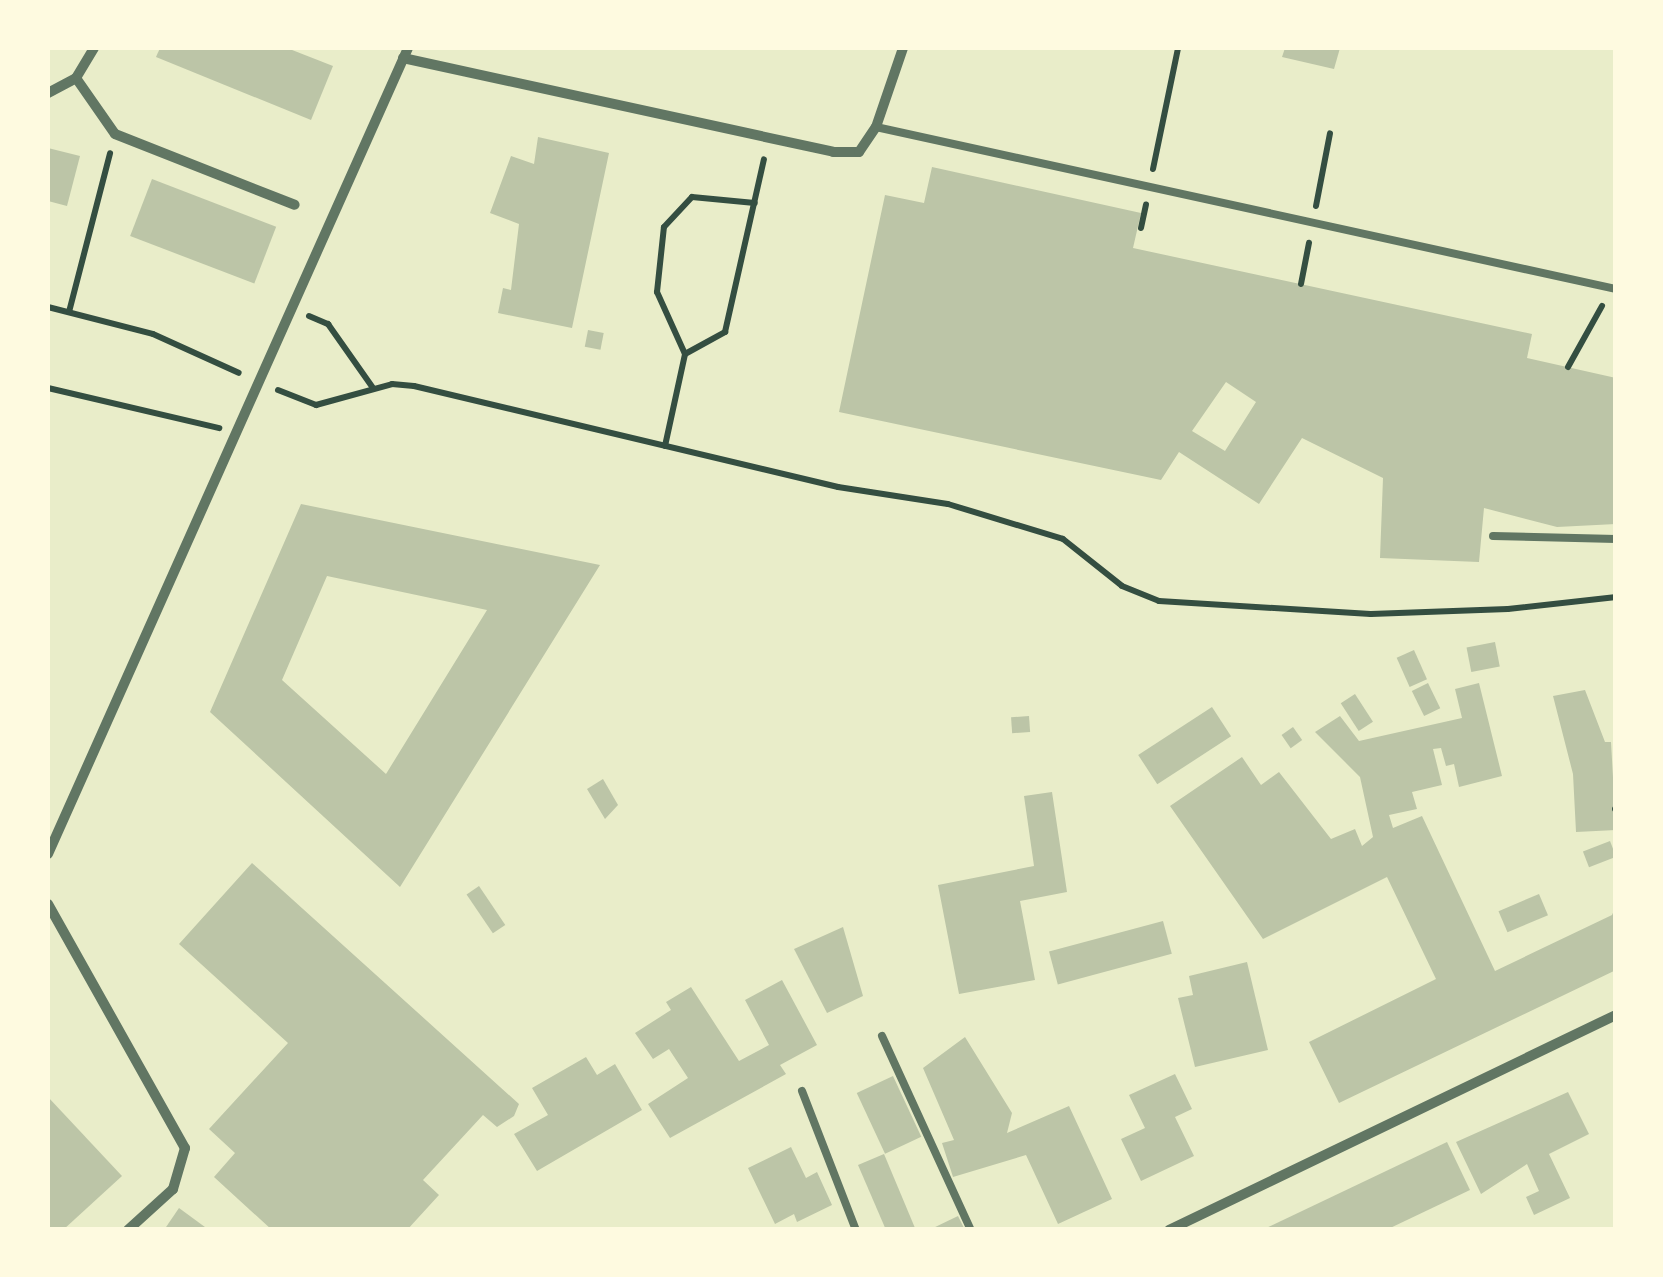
<!DOCTYPE html>
<html>
<head>
<meta charset="utf-8">
<style>
  body { margin:0 }
  #map { position:relative; width:1663px; height:1277px; overflow:hidden; background:#e9edc9; font-family:Lora,serif }
  div>[style] { position:absolute }
  .building>* { inset:0; background:#bcc5a7; transform-origin:0 0 }
  .path>* { height:6px; margin:-3px; padding:0 3px; transform-origin:3px; border-radius:3px; background:#344e41 }
  .service>* { height:8px; margin:-4px; padding:0 4px; transform-origin:4px; border-radius:4px; background:#617663 }
  .minor>* { height:10px; margin:-5px; padding:0 5px; transform-origin:5px; border-radius:5px; background:#617663 }
  span { translate:-50% -50%; white-space:nowrap; text-align:center; line-height:1.15; -webkit-text-stroke:10px #fefae0; paint-order:stroke }
  .frame { position:absolute; inset:0; border:50px solid #fefae0; pointer-events:none }
</style>
</head>
<body>
<div id="map">
  <div class="building">
    <i style="clip-path:polygon(160px 48px,287px 48px,333px 66px,311px 120px,156px 57px)"></i>
    <i style="clip-path:polygon(1285px 48px,1340px 48px,1334px 69px,1282px 57px)"></i>
    <i style="clip-path:polygon(538px 137px,609px 153px,572px 328px,498px 313px,503px 288px,511px 290px,519px 224px,490px 213px,511px 156px,534px 164px)"></i>
    <i style="clip-path:polygon(48px 148px,80px 156px,67px 206px,48px 201px)"></i>
    <i style="clip-path:polygon(evenodd,932px 167px,1141px 213px,1133px 248px,1532px 334px,1527px 358px,1616px 378px,1616px 524px,1557px 527px,1484px 508px,1479px 562px,1380px 558px,1383px 478px,1302px 438px,1259px 504px,1179px 452px,1161px 480px,839px 412px,885px 195px,924px 203px,932px 167px,1226px 382px,1256px 402px,1225px 451px,1192px 431px,1226px 382px)"></i>
    <i style="left:152px;top:179px;width:133px;height:61px;rotate:21deg"></i>
    <i style="left:588px;top:330px;width:16px;height:17px;rotate:11deg"></i>
    <i style="clip-path:polygon(evenodd,301px 504px,600px 565px,400px 887px,210px 712px,301px 504px,327px 576px,487px 610px,386px 774px,282px 680px,327px 576px)"></i>
    <i style="left:1495px;top:642px;width:25px;height:29px;rotate:79deg"></i>
    <i style="left:1414px;top:650px;width:32px;height:19px;rotate:66deg"></i>
    <i style="left:1428px;top:683px;width:28px;height:18px;rotate:64deg"></i>
    <i style="clip-path:polygon(1479px 683px,1502px 776px,1459px 787px,1454px 764px,1446px 766px,1441px 748px,1433px 749px,1442px 785px,1412px 792px,1417px 809px,1389px 815px,1393px 828px,1422px 816px,1495px 971px,1612px 915px,1616px 906px,1616px 970px,1339px 1103px,1309px 1042px,1436px 979px,1387px 877px,1263px 939px,1170px 806px,1242px 757px,1261px 785px,1279px 772px,1331px 839px,1355px 829px,1362px 846px,1373px 837px,1360px 777px,1315px 732px,1340px 716px,1359px 741px,1462px 718px,1455px 689px)"></i>
    <i style="clip-path:polygon(1585px 690px,1605px 742px,1611px 742px,1616px 830px,1576px 832px,1573px 774px,1553px 696px)"></i>
    <i style="left:1355px;top:694px;width:33px;height:17px;rotate:57deg"></i>
    <i style="left:1212px;top:707px;width:35px;height:88px;rotate:57deg"></i>
    <i style="left:1029px;top:716px;width:16px;height:18px;rotate:86deg"></i>
    <i style="left:1293px;top:727px;width:16px;height:14px;rotate:55deg"></i>
    <i style="clip-path:polygon(603px 779px,618px 805px,605px 819px,587px 789px)"></i>
    <i style="clip-path:polygon(1052px 792px,1067px 892px,1020px 901px,1035px 980px,959px 994px,938px 885px,1034px 866px,1024px 796px)"></i>
    <i style="left:1610px;top:841px;width:17px;height:29px;rotate:69deg"></i>
    <i style="clip-path:polygon(252px 863px,519px 1104px,514px 1116px,497px 1127px,483px 1115px,423px 1180px,439px 1195px,407px 1230px,272px 1230px,214px 1177px,235px 1153px,209px 1129px,288px 1043px,179px 944px)"></i>
    <i style="left:479px;top:886px;width:47px;height:15px;rotate:56deg"></i>
    <i style="left:1539px;top:894px;width:23px;height:44px;rotate:67deg"></i>
    <i style="left:1163px;top:921px;width:34px;height:118px;rotate:75deg"></i>
    <i style="clip-path:polygon(843px 927px,863px 996px,827px 1013px,794px 949px)"></i>
    <i style="clip-path:polygon(1247px 962px,1268px 1050px,1195px 1067px,1178px 998px,1193px 995px,1189px 976px)"></i>
    <i style="clip-path:polygon(782px 980px,817px 1045px,780px 1065px,786px 1074px,670px 1138px,648px 1104px,688px 1078px,669px 1049px,653px 1059px,635px 1033px,671px 1010px,666px 1002px,691px 987px,739px 1061px,769px 1045px,745px 1000px)"></i>
    <i style="clip-path:polygon(965px 1037px,1012px 1113px,1007px 1133px,1069px 1106px,1112px 1199px,1058px 1224px,1026px 1155px,953px 1177px,942px 1143px,954px 1140px,923px 1068px)"></i>
    <i style="clip-path:polygon(586px 1057px,597px 1075px,615px 1064px,642px 1110px,537px 1171px,514px 1134px,548px 1115px,532px 1088px)"></i>
    <i style="clip-path:polygon(1175px 1074px,1192px 1109px,1175px 1117px,1194px 1156px,1141px 1181px,1121px 1139px,1145px 1128px,1129px 1095px)"></i>
    <i style="left:893px;top:1076px;width:67px;height:40px;rotate:65deg"></i>
    <i style="clip-path:polygon(1568px 1092px,1589px 1134px,1549px 1154px,1570px 1198px,1534px 1215px,1526px 1197px,1539px 1191px,1527px 1164px,1481px 1194px,1456px 1142px)"></i>
    <i style="clip-path:polygon(48px 1097px,122px 1176px,63px 1230px,48px 1230px)"></i>
    <i style="clip-path:polygon(1447px 1142px,1470px 1190px,1386px 1230px,1262px 1230px)"></i>
    <i style="clip-path:polygon(791px 1147px,806px 1178px,817px 1172px,832px 1205px,797px 1222px,794px 1214px,775px 1224px,748px 1168px)"></i>
    <i style="clip-path:polygon(884px 1154px,915px 1228px,912px 1230px,886px 1230px,858px 1165px)"></i>
    <i style="clip-path:polygon(179px 1208px,209px 1230px,164px 1230px)"></i>
    <i style="clip-path:polygon(958px 1216px,965px 1230px,929px 1230px)"></i>
  </div>
  <div class="path">
    <i style="left:1153px;top:169px;width:124px;rotate:-78.3deg"></i>
    <i style="left:1316px;top:206px;width:74px;rotate:-79.1deg"></i>
    <i style="left:1141px;top:228px;width:24px;rotate:-78deg"></i>
    <i style="left:1301px;top:284px;width:42px;rotate:-79deg"></i>
    <i style="left:48px;top:307px;width:108px;rotate:14.4deg"></i>
    <i style="left:153px;top:334px;width:94px;rotate:24.4deg"></i>
    <i style="left:69px;top:312px;width:164px;rotate:-75.5deg"></i>
    <i style="left:309px;top:316px;width:21px;rotate:23deg"></i>
    <i style="left:328px;top:324px;width:78px;rotate:54.9deg"></i>
    <i style="left:685px;top:354px;width:68px;rotate:-114.3deg"></i>
    <i style="left:657px;top:292px;width:65px;rotate:-83.9deg"></i>
    <i style="left:664px;top:227px;width:41px;rotate:-47deg"></i>
    <i style="left:692px;top:197px;width:63px;rotate:5.4deg"></i>
    <i style="left:1568px;top:367px;width:70px;rotate:-60.9deg"></i>
    <i style="left:48px;top:388px;width:176px;rotate:13.2deg"></i>
    <i style="left:278px;top:390px;width:41px;rotate:21.5deg"></i>
    <i style="left:316px;top:405px;width:79px;rotate:-15.4deg"></i>
    <i style="left:392px;top:384px;width:22px;rotate:5deg"></i>
    <i style="left:414px;top:386px;width:436px;rotate:13.4deg"></i>
    <i style="left:838px;top:487px;width:111px;rotate:8.8deg"></i>
    <i style="left:948px;top:504px;width:120px;rotate:16.9deg"></i>
    <i style="left:1063px;top:539px;width:75px;rotate:38.5deg"></i>
    <i style="left:1122px;top:586px;width:40px;rotate:22deg"></i>
    <i style="left:1159px;top:601px;width:212px;rotate:3.5deg"></i>
    <i style="left:1371px;top:614px;width:137px;rotate:-2.1deg"></i>
    <i style="left:1508px;top:609px;width:109px;rotate:-6.3deg"></i>
    <i style="left:665px;top:446px;width:94px;rotate:-77.7deg"></i>
    <i style="left:685px;top:354px;width:46px;rotate:-28.8deg"></i>
    <i style="left:725px;top:332px;width:177px;rotate:-77.3deg"></i>
    <i style="left:1615px;top:809px;width:1px"></i>
  </div>
  <div class="service">
    <i style="left:876px;top:127px;width:758px;rotate:12.35deg"></i>
    <i style="left:1493px;top:536px;width:123px;rotate:1.4deg"></i>
    <i style="left:882px;top:1036px;width:213px;rotate:65.4deg"></i>
    <i style="left:802px;top:1091px;width:149px;rotate:68.8deg"></i>
  </div>
  <div class="minor">
    <i style="left:403px;top:58px;width:440px;rotate:12.3deg"></i>
    <i style="left:833px;top:152px;width:26px"></i>
    <i style="left:859px;top:152px;width:30px;rotate:-56deg"></i>
    <i style="left:876px;top:127px;width:83px;rotate:-71.1deg"></i>
    <i style="left:76px;top:78px;width:68px;rotate:55.1deg"></i>
    <i style="left:115px;top:134px;width:193px;rotate:21.5deg"></i>
    <i style="left:48px;top:93px;width:32px;rotate:-28deg"></i>
    <i style="left:76px;top:78px;width:35px;rotate:-59deg"></i>
    <i style="left:48px;top:854px;width:883px;rotate:-65.93deg"></i>
    <i style="left:48px;top:904px;width:280px;rotate:60.7deg"></i>
    <i style="left:185px;top:1148px;width:43px;rotate:106.3deg"></i>
    <i style="left:173px;top:1189px;width:61px;rotate:137.7deg"></i>
    <i style="left:1169px;top:1230px;width:496px;rotate:-25.7deg"></i>
  </div>
  <div class="frame"></div>
</div>
</body>
</html>
